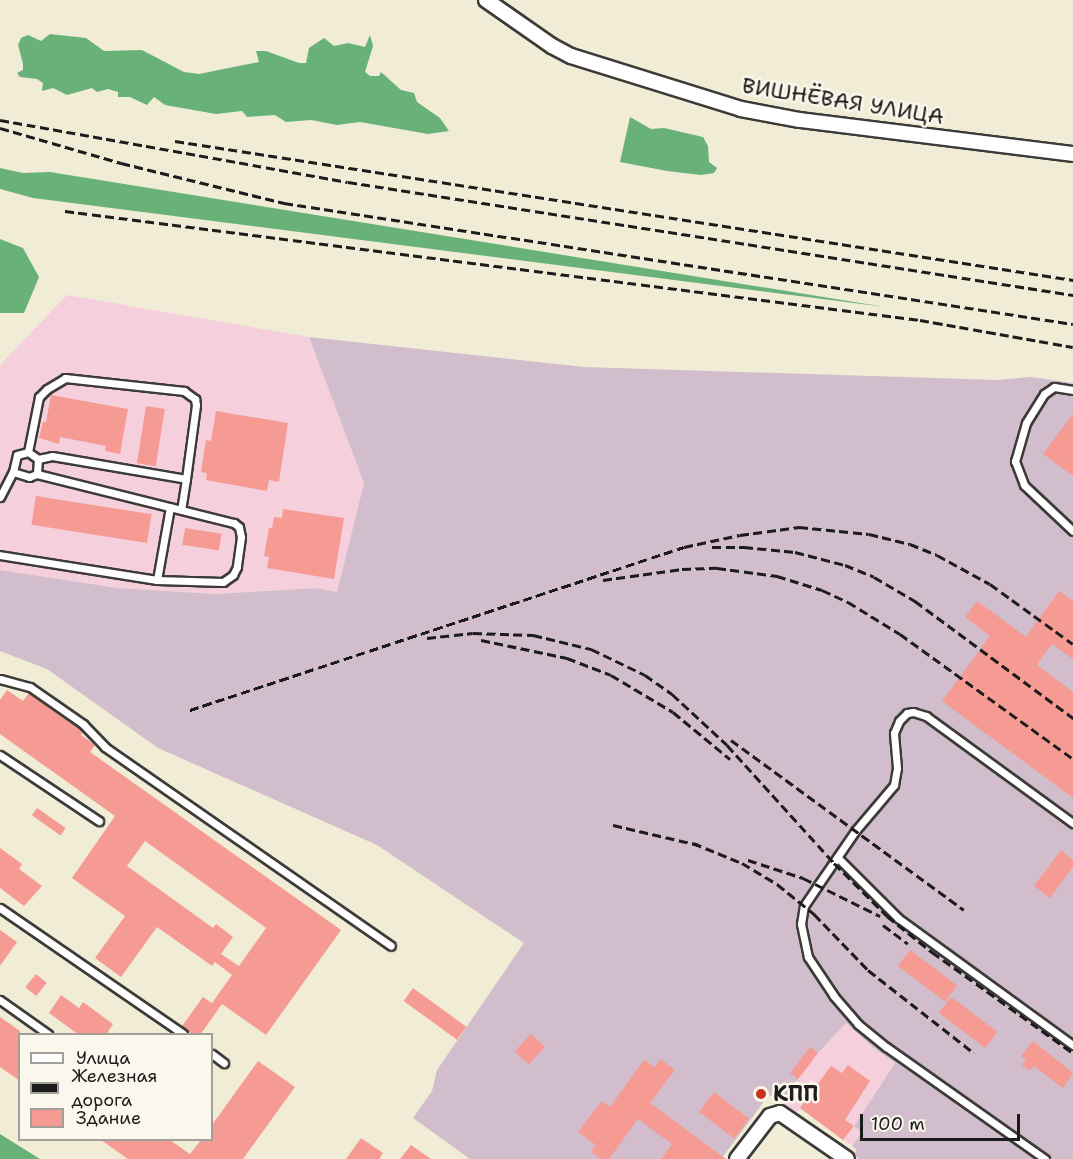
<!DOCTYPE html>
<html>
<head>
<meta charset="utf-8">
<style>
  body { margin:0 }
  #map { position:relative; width:1073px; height:1159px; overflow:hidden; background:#f1ecd5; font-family:"Shantell Sans",sans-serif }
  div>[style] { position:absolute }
  .built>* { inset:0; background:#f5cfdc }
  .industrial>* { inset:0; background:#d1bdcc }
  .forest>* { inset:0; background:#68b27a }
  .building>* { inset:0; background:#f59b94; transform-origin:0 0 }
  .roads { filter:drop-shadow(2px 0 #3c3b38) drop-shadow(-2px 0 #3c3b38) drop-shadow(0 2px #3c3b38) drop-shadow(0 -2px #3c3b38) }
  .service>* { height:7px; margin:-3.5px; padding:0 3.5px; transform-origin:3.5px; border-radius:3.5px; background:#fff }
  .minor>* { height:14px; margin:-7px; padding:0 7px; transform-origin:7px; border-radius:7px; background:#fff }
  .rail>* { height:3px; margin-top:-1.5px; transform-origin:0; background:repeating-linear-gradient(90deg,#1c1c1c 0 9px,transparent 0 13.5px) }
  .dots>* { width:16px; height:16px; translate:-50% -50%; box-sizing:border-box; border:3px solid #fbf7ec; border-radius:50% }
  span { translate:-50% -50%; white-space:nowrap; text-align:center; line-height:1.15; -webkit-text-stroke:5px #fbf7ec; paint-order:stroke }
  .street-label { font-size:22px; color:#1c1c1c }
  .poi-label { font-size:22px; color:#1c1c1c; font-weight:700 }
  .left { translate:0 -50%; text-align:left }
  .legend { position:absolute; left:18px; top:1033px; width:195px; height:108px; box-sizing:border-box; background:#fbf7ec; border:2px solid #a29f99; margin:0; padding:8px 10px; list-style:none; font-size:18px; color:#1c1c1c }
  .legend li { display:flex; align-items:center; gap:12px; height:30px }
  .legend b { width:30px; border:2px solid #a29f99 }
  .scale { position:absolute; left:860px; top:1114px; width:160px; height:27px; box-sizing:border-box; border:3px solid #1c1c1c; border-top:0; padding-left:8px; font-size:18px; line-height:21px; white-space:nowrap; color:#1c1c1c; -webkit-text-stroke:4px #fbf7ec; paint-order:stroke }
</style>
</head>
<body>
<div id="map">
  <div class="built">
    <i style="clip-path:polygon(67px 295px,309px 337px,364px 483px,337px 592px,316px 588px,215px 594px,118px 588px,0 570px,0 365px)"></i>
    <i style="clip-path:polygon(846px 1023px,871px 1047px,895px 1063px,854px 1126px,862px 1132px,852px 1146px,800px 1108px,796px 1114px,781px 1102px,799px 1080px,810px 1047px,818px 1053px)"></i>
  </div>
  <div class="industrial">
    <i style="clip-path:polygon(309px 337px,584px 367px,997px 380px,1031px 377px,1073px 383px,1073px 1159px,859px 1159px,855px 1156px,856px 1149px,852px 1146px,862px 1132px,854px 1126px,895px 1063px,872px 1047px,846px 1023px,818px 1053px,810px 1048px,792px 1074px,799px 1080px,781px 1102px,769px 1095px,721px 1159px,470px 1159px,413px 1118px,432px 1091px,437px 1070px,524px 943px,377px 845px,158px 748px,47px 669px,0 651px,0 570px,118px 588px,215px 594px,316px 588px,337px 592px,364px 483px)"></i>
  </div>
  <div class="forest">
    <i style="clip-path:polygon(50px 34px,86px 38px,104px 51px,142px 50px,184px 72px,199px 74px,259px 62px,256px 51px,266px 51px,299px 63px,306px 63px,309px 48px,324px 38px,334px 46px,348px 43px,365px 47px,370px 35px,373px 46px,365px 72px,370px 76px,379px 76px,381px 72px,401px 90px,414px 93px,417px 102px,440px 118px,449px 131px,428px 134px,360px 122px,337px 125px,311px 120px,286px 122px,275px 115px,247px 117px,242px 111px,216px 114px,165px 105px,154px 97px,147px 105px,130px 97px,118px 97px,118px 92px,108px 89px,97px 92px,92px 88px,67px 95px,53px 88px,42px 91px,43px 83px,37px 79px,20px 77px,17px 73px,23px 70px,23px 64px,18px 45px,21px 38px,28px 35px,41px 41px)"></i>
    <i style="clip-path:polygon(630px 117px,651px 129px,664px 128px,703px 137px,708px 146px,709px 162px,717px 168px,714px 173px,701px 175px,667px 171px,620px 162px)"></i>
    <i style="clip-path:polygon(0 168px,23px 173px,50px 172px,885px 307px,33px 198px,0 189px)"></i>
    <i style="clip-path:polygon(0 239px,23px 248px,39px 277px,24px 313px,0 313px)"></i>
    <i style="clip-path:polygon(0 1134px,40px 1159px,0 1159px)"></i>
  </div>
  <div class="building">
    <i style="clip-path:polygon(51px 395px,128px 409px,120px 454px,105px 451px,106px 446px,60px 437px,59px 444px,39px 438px,43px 422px,46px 422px)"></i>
    <i style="left:146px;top:406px;width:19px;height:58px;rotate:9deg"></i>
    <i style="clip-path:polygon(216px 411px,288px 423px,279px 482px,269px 480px,267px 491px,206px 480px,207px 473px,201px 472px,206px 440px,211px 441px)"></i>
    <i style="clip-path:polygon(1073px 414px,1073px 476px,1043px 454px)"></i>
    <i style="left:36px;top:496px;width:117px;height:29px;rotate:9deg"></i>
    <i style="clip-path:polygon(283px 509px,344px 518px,334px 579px,267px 568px,269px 557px,264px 556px,269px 528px,272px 528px,274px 517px,282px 518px)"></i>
    <i style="left:185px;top:528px;width:37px;height:17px;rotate:9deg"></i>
    <i style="clip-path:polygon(1059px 591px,1073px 601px,1073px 659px,1052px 644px,1037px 665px,1073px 692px,1073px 798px,942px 701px,990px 636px,965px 617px,977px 601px,1026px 637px)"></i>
    <i style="clip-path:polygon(evenodd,7px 690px,23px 701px,29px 693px,79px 728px,83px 732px,81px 735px,95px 745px,90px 752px,341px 930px,266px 1035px,222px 1004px,200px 1035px,193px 1035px,182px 1026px,203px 997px,212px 1003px,232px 975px,215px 962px,212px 966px,157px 927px,121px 977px,95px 958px,125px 916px,72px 878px,115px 816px,0 734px,0 700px,7px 690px,145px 841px,266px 928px,239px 966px,221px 954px,233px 937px,216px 924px,213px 928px,127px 866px,145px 841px)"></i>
    <i style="left:37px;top:808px;width:35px;height:9px;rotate:35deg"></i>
    <i style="clip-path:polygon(0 848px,22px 864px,19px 869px,42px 886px,24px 906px,0 888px)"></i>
    <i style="clip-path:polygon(1061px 850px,1073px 860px,1073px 867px,1050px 898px,1034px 886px)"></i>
    <i style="clip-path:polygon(0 930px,17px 942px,0 966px)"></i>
    <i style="left:910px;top:950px;width:59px;height:20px;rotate:37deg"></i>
    <i style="left:36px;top:974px;width:14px;height:17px;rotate:39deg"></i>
    <i style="left:413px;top:988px;width:66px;height:16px;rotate:36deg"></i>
    <i style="clip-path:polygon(61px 995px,79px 1008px,83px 1002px,113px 1024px,106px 1035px,79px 1035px,49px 1013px)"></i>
    <i style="left:951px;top:997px;width:58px;height:20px;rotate:37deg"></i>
    <i style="clip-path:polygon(0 1017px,20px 1031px,20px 1081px,0 1067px)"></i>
    <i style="left:531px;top:1034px;width:19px;height:24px;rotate:43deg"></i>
    <i style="clip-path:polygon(1033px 1041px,1073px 1073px,1063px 1088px,1034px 1066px,1030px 1071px,1022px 1065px,1026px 1060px,1021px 1056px)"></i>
    <i style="left:810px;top:1047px;width:10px;height:33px;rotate:37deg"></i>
    <i style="clip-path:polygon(660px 1059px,675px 1070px,650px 1103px,726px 1159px,661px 1159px,672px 1144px,638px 1119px,609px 1159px,601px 1159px,591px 1152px,596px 1145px,578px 1132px,602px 1101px,610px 1107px,644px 1060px,655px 1067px)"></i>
    <i style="clip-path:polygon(258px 1061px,295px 1087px,243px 1159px,128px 1159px,101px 1140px,170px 1140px,190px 1154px,201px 1140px,212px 1140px,212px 1125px)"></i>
    <i style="clip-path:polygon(848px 1065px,870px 1081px,845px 1120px,854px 1126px,843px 1140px,800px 1108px,831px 1066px,842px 1073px)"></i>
    <i style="left:714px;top:1092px;width:44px;height:25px;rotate:37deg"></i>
    <i style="clip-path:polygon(361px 1138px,383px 1153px,379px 1159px,346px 1159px)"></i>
    <i style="clip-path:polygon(411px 1145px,431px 1159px,400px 1159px)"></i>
  </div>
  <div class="roads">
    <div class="service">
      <i style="left:1073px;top:390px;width:19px;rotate:-171deg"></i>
      <i style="left:1054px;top:387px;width:12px;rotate:145deg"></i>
      <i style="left:1044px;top:394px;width:34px;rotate:122deg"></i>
      <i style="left:1026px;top:423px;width:40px;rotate:106deg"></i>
      <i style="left:1015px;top:461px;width:26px;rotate:69deg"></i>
      <i style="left:1024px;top:485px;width:67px;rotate:43.2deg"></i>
      <i style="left:28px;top:452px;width:56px;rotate:-78.7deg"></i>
      <i style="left:39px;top:397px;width:11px;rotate:-45deg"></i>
      <i style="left:47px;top:389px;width:21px;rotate:-31deg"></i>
      <i style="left:65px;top:378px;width:120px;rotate:6.2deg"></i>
      <i style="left:184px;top:391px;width:14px;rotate:36deg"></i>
      <i style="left:195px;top:399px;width:6px;rotate:81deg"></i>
      <i style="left:196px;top:405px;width:75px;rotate:97.7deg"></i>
      <i style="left:38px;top:459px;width:14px;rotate:-12deg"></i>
      <i style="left:52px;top:456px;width:136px;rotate:9.7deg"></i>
      <i style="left:186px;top:479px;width:31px;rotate:99deg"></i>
      <i style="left:13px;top:472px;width:17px;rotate:-77deg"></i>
      <i style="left:17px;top:455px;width:11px;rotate:-15deg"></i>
      <i style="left:28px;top:452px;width:12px;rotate:35deg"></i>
      <i style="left:38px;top:459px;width:15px;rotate:94deg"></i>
      <i style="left:0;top:497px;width:28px;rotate:-63deg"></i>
      <i style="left:13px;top:472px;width:17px;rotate:17deg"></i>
      <i style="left:29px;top:477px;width:9px;rotate:-21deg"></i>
      <i style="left:37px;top:474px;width:203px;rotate:14deg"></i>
      <i style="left:234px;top:523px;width:6px;rotate:39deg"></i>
      <i style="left:239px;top:527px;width:10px;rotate:79deg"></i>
      <i style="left:241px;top:537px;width:30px;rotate:98deg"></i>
      <i style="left:237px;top:567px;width:9px;rotate:117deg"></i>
      <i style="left:233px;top:575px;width:12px;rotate:145deg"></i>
      <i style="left:223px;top:582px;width:66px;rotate:-178.3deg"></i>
      <i style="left:157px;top:580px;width:159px;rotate:-171deg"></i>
      <i style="left:157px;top:580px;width:74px;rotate:-79.9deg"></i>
      <i style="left:0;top:679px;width:31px;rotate:15deg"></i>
      <i style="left:30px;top:687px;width:65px;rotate:34.9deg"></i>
      <i style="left:83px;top:724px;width:32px;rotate:46deg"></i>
      <i style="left:105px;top:747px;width:348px;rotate:34.8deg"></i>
      <i style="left:0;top:755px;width:119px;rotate:33.7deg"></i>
      <i style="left:838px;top:858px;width:85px;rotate:45deg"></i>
      <i style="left:898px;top:918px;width:216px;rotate:36deg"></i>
      <i style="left:0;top:908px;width:222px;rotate:34.5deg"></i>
      <i style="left:0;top:1000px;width:59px;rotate:35.3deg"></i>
      <i style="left:212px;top:1054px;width:15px;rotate:37deg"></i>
      <i style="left:1045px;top:1159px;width:194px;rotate:-144.8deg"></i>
      <i style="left:886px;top:1047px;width:36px;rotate:-141deg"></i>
      <i style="left:858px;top:1024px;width:37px;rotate:-131deg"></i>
      <i style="left:834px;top:996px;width:47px;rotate:-123.7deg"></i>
      <i style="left:808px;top:957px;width:34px;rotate:-102deg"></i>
      <i style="left:801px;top:924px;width:18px;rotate:-81deg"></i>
      <i style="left:804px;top:906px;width:25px;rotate:-56deg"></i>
      <i style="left:818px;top:885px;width:67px;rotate:-55.4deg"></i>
      <i style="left:856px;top:830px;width:59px;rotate:-49.8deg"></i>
      <i style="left:894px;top:785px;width:17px;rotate:-80deg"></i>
      <i style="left:897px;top:768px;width:35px;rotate:-95deg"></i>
      <i style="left:894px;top:733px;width:13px;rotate:-67deg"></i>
      <i style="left:899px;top:721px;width:11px;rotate:-45deg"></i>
      <i style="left:907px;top:713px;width:6px;rotate:-9deg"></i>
      <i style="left:913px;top:712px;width:14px;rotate:17deg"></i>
      <i style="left:926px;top:716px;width:182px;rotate:36.1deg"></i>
    </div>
    <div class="minor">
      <i style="left:486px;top:0;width:80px;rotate:34.9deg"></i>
      <i style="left:552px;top:46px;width:21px;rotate:28deg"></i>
      <i style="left:571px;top:56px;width:178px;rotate:17.3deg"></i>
      <i style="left:741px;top:109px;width:60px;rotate:10.6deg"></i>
      <i style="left:800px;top:120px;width:275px;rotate:7.1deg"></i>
      <i style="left:737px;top:1159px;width:54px;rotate:-52.5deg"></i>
      <i style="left:770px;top:1116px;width:10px;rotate:-17deg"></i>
      <i style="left:780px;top:1113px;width:81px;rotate:34.5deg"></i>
    </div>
  </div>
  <div class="rail">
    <i style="left:0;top:120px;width:353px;rotate:10.1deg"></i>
    <i style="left:348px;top:182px;width:734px;rotate:8.86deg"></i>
    <i style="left:0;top:128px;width:126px;rotate:16.1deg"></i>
    <i style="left:121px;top:163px;width:168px;rotate:13.8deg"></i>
    <i style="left:284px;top:203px;width:798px;rotate:8.72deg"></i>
    <i style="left:175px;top:141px;width:909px;rotate:8.8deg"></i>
    <i style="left:65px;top:211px;width:862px;rotate:7.27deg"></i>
    <i style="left:920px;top:320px;width:155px;rotate:10deg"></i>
    <i style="left:712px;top:547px;width:32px"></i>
    <i style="left:744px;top:547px;width:51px;rotate:5.6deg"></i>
    <i style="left:795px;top:552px;width:52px;rotate:14.6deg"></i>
    <i style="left:845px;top:565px;width:31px;rotate:22deg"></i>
    <i style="left:874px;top:577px;width:48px;rotate:30.3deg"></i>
    <i style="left:915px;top:601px;width:197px;rotate:36.5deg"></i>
    <i style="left:603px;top:580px;width:80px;rotate:-7.9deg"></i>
    <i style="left:682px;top:569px;width:35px;rotate:-2deg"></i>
    <i style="left:717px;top:568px;width:61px;rotate:7.6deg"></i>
    <i style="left:777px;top:576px;width:47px;rotate:17.3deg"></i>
    <i style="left:822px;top:590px;width:29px;rotate:25deg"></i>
    <i style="left:848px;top:602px;width:61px;rotate:31.6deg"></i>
    <i style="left:900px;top:634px;width:213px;rotate:35.8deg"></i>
    <i style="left:427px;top:638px;width:46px;rotate:-6.2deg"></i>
    <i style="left:473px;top:633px;width:60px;rotate:1.9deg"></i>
    <i style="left:533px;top:635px;width:60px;rotate:13.6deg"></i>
    <i style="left:591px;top:649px;width:60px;rotate:25.7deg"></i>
    <i style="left:645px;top:675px;width:33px;rotate:35deg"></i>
    <i style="left:672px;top:694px;width:75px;rotate:42.8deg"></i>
    <i style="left:727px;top:745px;width:159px;rotate:47.8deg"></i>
    <i style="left:834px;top:863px;width:75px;rotate:45deg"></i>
    <i style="left:887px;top:916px;width:58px;rotate:38.7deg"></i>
    <i style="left:932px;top:952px;width:173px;rotate:35.6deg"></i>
    <i style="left:481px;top:640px;width:88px;rotate:11.8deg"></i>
    <i style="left:567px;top:658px;width:47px;rotate:21.1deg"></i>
    <i style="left:611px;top:675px;width:72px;rotate:30.8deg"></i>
    <i style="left:673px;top:712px;width:74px;rotate:39.5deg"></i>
    <i style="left:190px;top:710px;width:520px;rotate:-18.26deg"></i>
    <i style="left:684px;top:547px;width:57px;rotate:-12.1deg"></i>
    <i style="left:740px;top:535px;width:60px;rotate:-7.7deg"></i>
    <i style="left:799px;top:527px;width:70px;rotate:5.7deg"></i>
    <i style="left:869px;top:534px;width:42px;rotate:13.7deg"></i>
    <i style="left:910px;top:544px;width:29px;rotate:22deg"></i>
    <i style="left:937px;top:555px;width:60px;rotate:28.7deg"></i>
    <i style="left:990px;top:584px;width:102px;rotate:35.9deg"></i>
    <i style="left:731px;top:740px;width:288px;rotate:36.1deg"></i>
    <i style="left:613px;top:825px;width:88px;rotate:13.1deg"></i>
    <i style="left:693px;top:843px;width:53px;rotate:22.2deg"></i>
    <i style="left:742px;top:863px;width:41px;rotate:31deg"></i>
    <i style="left:777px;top:884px;width:48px;rotate:39deg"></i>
    <i style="left:814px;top:914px;width:78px;rotate:46deg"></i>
    <i style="left:868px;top:970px;width:135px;rotate:38.1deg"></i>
    <i style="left:748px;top:860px;width:58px;rotate:18.1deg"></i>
    <i style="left:803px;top:878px;width:86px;rotate:26.3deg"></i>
    <i style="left:883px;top:925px;width:31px;rotate:37deg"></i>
  </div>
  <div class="dots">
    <i style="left:761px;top:1094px;background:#c8321e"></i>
  </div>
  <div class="street-label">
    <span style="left:843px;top:101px;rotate:9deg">ВИШНЁВАЯ УЛИЦА</span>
  </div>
  <div class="poi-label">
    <span class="left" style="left:773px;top:1094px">КПП</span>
  </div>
  <ul class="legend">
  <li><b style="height:8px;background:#fff"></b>Улица</li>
  <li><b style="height:8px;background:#1c1c1c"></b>Железная дорога</li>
  <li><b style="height:16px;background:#f59b94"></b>Здание</li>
  </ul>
  <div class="scale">100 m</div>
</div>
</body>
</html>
